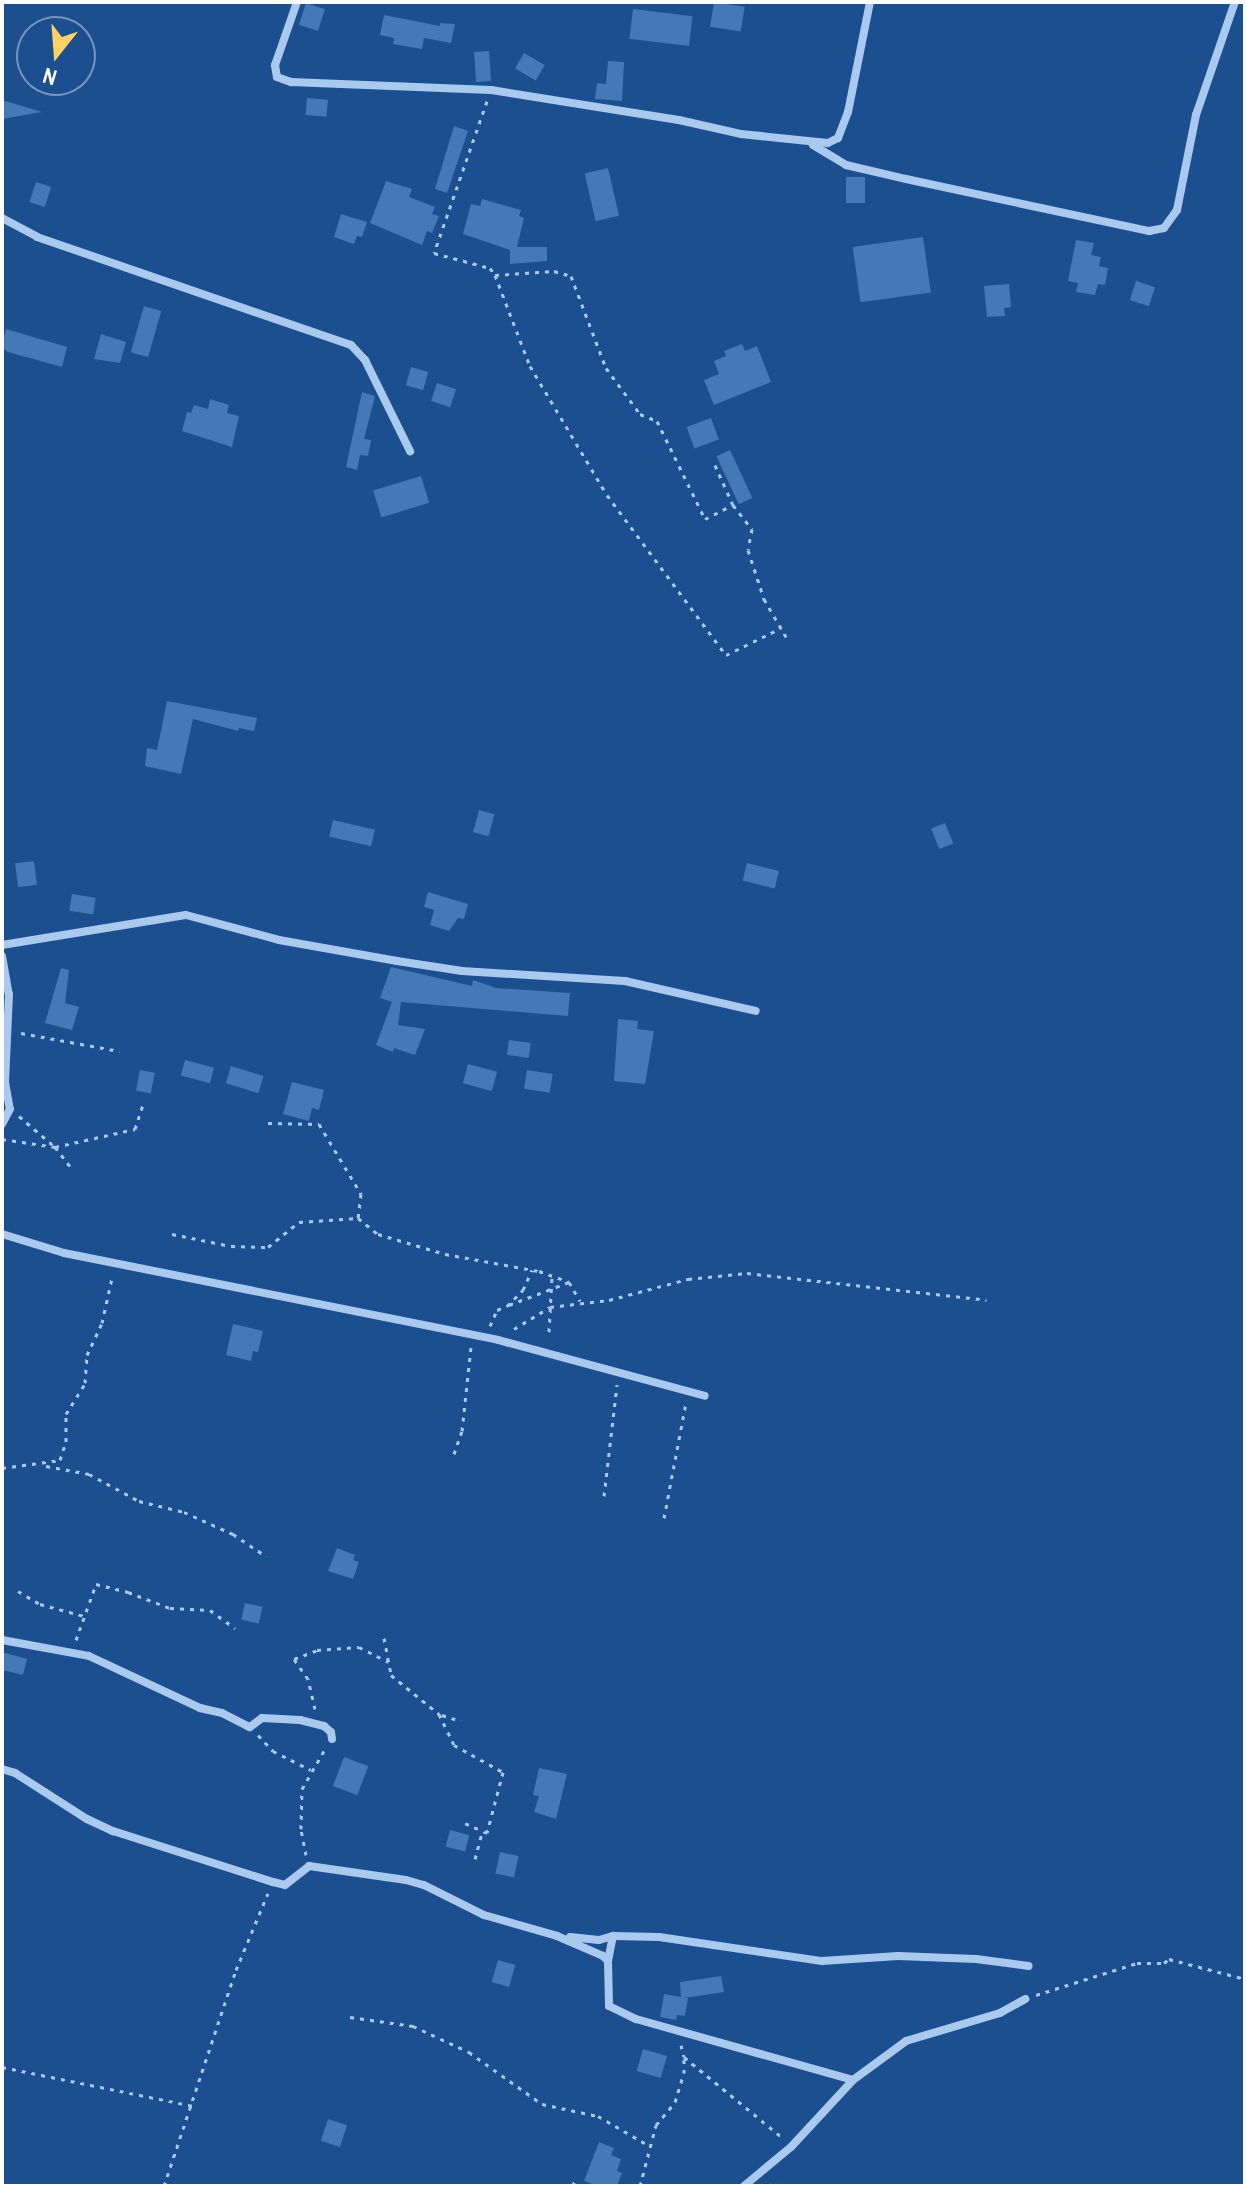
<!DOCTYPE html>
<html>
<head>
<meta charset="utf-8">
<style>
  body { margin:0 }
  #map { position:relative; width:1247px; height:2188px; overflow:hidden; background:#1b4f8f; font-family:"Archivo Narrow",sans-serif }
  div>[style] { position:absolute }
  .building>* { inset:0; background:#4478b7; transform-origin:0 0 }
  .path>* { height:3px; margin-top:-1.5px; transform-origin:0; background:repeating-linear-gradient(90deg,#a9c9ee 0 4px,transparent 0 10px) }
  .street>* { height:8px; margin:-4px; padding:0 4px; transform-origin:4px; border-radius:4px; background:#a9c9ee }
  span { translate:-50% -50%; white-space:nowrap; text-align:center; line-height:1.15; -webkit-text-stroke:7px #1b4f8f; paint-order:stroke }
  .frame { position:absolute; inset:0; border:4px solid #fff; pointer-events:none }
  .north { position:absolute; left:16px; top:16px; width:80px; height:80px; box-sizing:border-box; background:#1b4f8f; border:2px solid #7695bc; border-radius:50%; rotate:197deg; font-size:22px; font-weight:700; line-height:32px; text-align:center; color:#fff }
  .north::after { content:''; display:block; margin:auto; width:28px; height:36px; background:#ffd166; clip-path:polygon(50% 0,100% 100%,50% 72%,0 100%) }
</style>
</head>
<body>
<div id="map">
  <div class="building">
    <i style="left:714px;top:2px;width:31px;height:25px;rotate:9deg"></i>
    <i style="left:306px;top:3px;width:20px;height:23px;rotate:18deg"></i>
    <i style="left:633px;top:9px;width:60px;height:30px;rotate:7deg"></i>
    <i style="clip-path:polygon(384px 15px,440px 26px,440px 23px,455px 24px,451px 43px,424px 38px,422px 49px,393px 44px,394px 38px,380px 35px)"></i>
    <i style="left:489px;top:51px;width:30px;height:15px;rotate:86deg"></i>
    <i style="left:524px;top:53px;width:24px;height:18px;rotate:30deg"></i>
    <i style="clip-path:polygon(608px 61px,624px 62px,622px 101px,595px 99px,597px 83px,606px 84px)"></i>
    <i style="left:307px;top:98px;width:21px;height:17px;rotate:5deg"></i>
    <i style="clip-path:polygon(2px 100px,42px 112px,2px 119px)"></i>
    <i style="clip-path:polygon(454px 126px,468px 131px,447px 193px,435px 189px)"></i>
    <i style="left:608px;top:168px;width:49px;height:24px;rotate:77deg"></i>
    <i style="left:846px;top:177px;width:19px;height:26px"></i>
    <i style="clip-path:polygon(386px 181px,412px 189px,409px 197px,435px 207px,432px 214px,439px 216px,432px 233px,427px 231px,422px 245px,370px 223px)"></i>
    <i style="left:36px;top:182px;width:16px;height:21px;rotate:18deg"></i>
    <i style="clip-path:polygon(482px 199px,521px 210px,519px 216px,524px 218px,517px 247px,547px 247px,547px 261px,510px 264px,510px 250px,463px 234px,471px 204px,480px 206px)"></i>
    <i style="clip-path:polygon(341px 214px,367px 222px,362px 237px,357px 236px,354px 244px,334px 237px)"></i>
    <i style="left:923px;top:237px;width:56px;height:71px;rotate:82deg"></i>
    <i style="clip-path:polygon(1076px 240px,1094px 243px,1091px 255px,1101px 257px,1099px 266px,1108px 268px,1105px 285px,1098px 284px,1095px 295px,1076px 292px,1078px 283px,1068px 281px)"></i>
    <i style="left:1136px;top:281px;width:20px;height:20px;rotate:18deg"></i>
    <i style="clip-path:polygon(1009px 284px,1011px 307px,1004px 308px,1005px 316px,987px 317px,984px 286px)"></i>
    <i style="left:144px;top:306px;width:18px;height:48px;rotate:16deg"></i>
    <i style="clip-path:polygon(6px 329px,67px 347px,62px 367px,8px 352px,2px 347px)"></i>
    <i style="clip-path:polygon(101px 334px,126px 342px,120px 363px,94px 359px)"></i>
    <i style="clip-path:polygon(742px 344px,745px 351px,757px 346px,771px 382px,714px 405px,704px 380px,719px 374px,714px 361px,726px 356px,724px 351px)"></i>
    <i style="left:411px;top:367px;width:18px;height:19px;rotate:16deg"></i>
    <i style="left:437px;top:383px;width:20px;height:19px;rotate:18deg"></i>
    <i style="clip-path:polygon(362px 392px,375px 396px,364px 439px,371px 440px,368px 456px,360px 455px,357px 470px,346px 467px)"></i>
    <i style="clip-path:polygon(210px 399px,229px 405px,227px 413px,239px 416px,232px 447px,182px 431px,187px 412px,191px 413px,194px 405px,208px 409px)"></i>
    <i style="left:711px;top:418px;width:23px;height:26px;rotate:70deg"></i>
    <i style="left:730px;top:450px;width:53px;height:15px;rotate:65deg"></i>
    <i style="left:421px;top:476px;width:28px;height:50px;rotate:73deg"></i>
    <i style="clip-path:polygon(167px 701px,257px 718px,254px 731px,239px 728px,238px 731px,193px 719px,181px 774px,145px 766px,147px 748px,157px 750px)"></i>
    <i style="left:479px;top:810px;width:16px;height:23px;rotate:15deg"></i>
    <i style="left:333px;top:820px;width:43px;height:17px;rotate:13deg"></i>
    <i style="left:945px;top:823px;width:22px;height:15px;rotate:68deg"></i>
    <i style="left:34px;top:861px;width:24px;height:19px;rotate:83deg"></i>
    <i style="left:747px;top:863px;width:33px;height:18px;rotate:14deg"></i>
    <i style="clip-path:polygon(428px 892px,468px 904px,464px 919px,458px 918px,449px 931px,430px 925px,434px 910px,424px 907px)"></i>
    <i style="left:72px;top:894px;width:24px;height:17px;rotate:9deg"></i>
    <i style="clip-path:polygon(391px 967px,472px 986px,473px 980px,496px 988px,570px 993px,568px 1016px,401px 1002px,398px 1025px,425px 1029px,415px 1055px,394px 1048px,393px 1052px,376px 1045px,392px 1002px,380px 998px)"></i>
    <i style="clip-path:polygon(61px 968px,69px 970px,65px 1003px,79px 1007px,72px 1030px,45px 1023px)"></i>
    <i style="clip-path:polygon(618px 1019px,638px 1021px,637px 1029px,654px 1031px,645px 1084px,614px 1081px)"></i>
    <i style="left:509px;top:1040px;width:22px;height:15px;rotate:8deg"></i>
    <i style="left:185px;top:1060px;width:30px;height:16px;rotate:15deg"></i>
    <i style="left:468px;top:1064px;width:30px;height:20px;rotate:15deg"></i>
    <i style="left:231px;top:1066px;width:34px;height:18px;rotate:17deg"></i>
    <i style="left:140px;top:1070px;width:15px;height:21px;rotate:11deg"></i>
    <i style="left:527px;top:1070px;width:26px;height:19px;rotate:9deg"></i>
    <i style="clip-path:polygon(292px 1082px,324px 1090px,319px 1110px,312px 1108px,309px 1121px,283px 1114px)"></i>
    <i style="clip-path:polygon(233px 1324px,263px 1331px,258px 1352px,253px 1351px,251px 1361px,226px 1355px)"></i>
    <i style="clip-path:polygon(337px 1548px,355px 1555px,353px 1560px,359px 1562px,353px 1579px,328px 1571px)"></i>
    <i style="left:245px;top:1603px;width:18px;height:17px;rotate:13deg"></i>
    <i style="clip-path:polygon(2px 1652px,27px 1659px,23px 1675px,2px 1670px)"></i>
    <i style="left:344px;top:1757px;width:26px;height:31px;rotate:21deg"></i>
    <i style="clip-path:polygon(539px 1768px,567px 1774px,556px 1819px,534px 1812px,539px 1796px,533px 1795px)"></i>
    <i style="left:450px;top:1830px;width:20px;height:17px;rotate:15deg"></i>
    <i style="left:500px;top:1852px;width:19px;height:22px;rotate:12deg"></i>
    <i style="left:498px;top:1960px;width:18px;height:23px;rotate:16deg"></i>
    <i style="clip-path:polygon(721px 1976px,724px 1992px,684px 1998px,688px 1998px,685px 2016px,677px 2015px,676px 2020px,660px 2017px,664px 1994px,681px 1997px,680px 1982px)"></i>
    <i style="left:643px;top:2049px;width:25px;height:23px;rotate:16deg"></i>
    <i style="left:328px;top:2119px;width:20px;height:23px;rotate:18deg"></i>
    <i style="clip-path:polygon(599px 2142px,614px 2148px,611px 2155px,621px 2159px,617px 2171px,622px 2173px,617px 2186px,598px 2186px,584px 2181px)"></i>
  </div>
  <div class="path">
    <i style="left:487px;top:101px;width:161px;rotate:109.2deg"></i>
    <i style="left:434px;top:253px;width:58px;rotate:15deg"></i>
    <i style="left:490px;top:268px;width:9px;rotate:54deg"></i>
    <i style="left:495px;top:275px;width:59px;rotate:-3.9deg"></i>
    <i style="left:554px;top:271px;width:18px;rotate:16deg"></i>
    <i style="left:571px;top:276px;width:98px;rotate:69.2deg"></i>
    <i style="left:606px;top:368px;width:57px;rotate:53.5deg"></i>
    <i style="left:640px;top:414px;width:18px;rotate:22deg"></i>
    <i style="left:657px;top:421px;width:109px;rotate:63.9deg"></i>
    <i style="left:705px;top:519px;width:31px;rotate:-27deg"></i>
    <i style="left:733px;top:505px;width:46px;rotate:-114.3deg"></i>
    <i style="left:495px;top:275px;width:97px;rotate:69deg"></i>
    <i style="left:530px;top:366px;width:150px;rotate:59.2deg"></i>
    <i style="left:607px;top:495px;width:199px;rotate:53.4deg"></i>
    <i style="left:726px;top:655px;width:61px;rotate:-26.1deg"></i>
    <i style="left:733px;top:505px;width:31px;rotate:52deg"></i>
    <i style="left:752px;top:529px;width:21px;rotate:101deg"></i>
    <i style="left:748px;top:550px;width:52px;rotate:71.9deg"></i>
    <i style="left:764px;top:599px;width:48px;rotate:59.7deg"></i>
    <i style="left:21px;top:1033px;width:100px;rotate:10.4deg"></i>
    <i style="left:19px;top:1116px;width:48px;rotate:40.7deg"></i>
    <i style="left:55px;top:1147px;width:82px;rotate:-12.7deg"></i>
    <i style="left:135px;top:1129px;width:29px;rotate:-72deg"></i>
    <i style="left:268px;top:1123px;width:51px;rotate:1.1deg"></i>
    <i style="left:319px;top:1124px;width:82px;rotate:59deg"></i>
    <i style="left:361px;top:1194px;width:24px;rotate:97deg"></i>
    <i style="left:2px;top:1139px;width:54px;rotate:8.6deg"></i>
    <i style="left:55px;top:1147px;width:29px;rotate:52deg"></i>
    <i style="left:172px;top:1234px;width:60px;rotate:11.5deg"></i>
    <i style="left:231px;top:1246px;width:37px;rotate:2deg"></i>
    <i style="left:268px;top:1247px;width:40px;rotate:-39deg"></i>
    <i style="left:299px;top:1222px;width:59px;rotate:-3.9deg"></i>
    <i style="left:358px;top:1218px;width:26px;rotate:39deg"></i>
    <i style="left:378px;top:1234px;width:70px;rotate:16.6deg"></i>
    <i style="left:445px;top:1254px;width:96px;rotate:10.3deg"></i>
    <i style="left:539px;top:1271px;width:32px;rotate:20deg"></i>
    <i style="left:569px;top:1282px;width:22px;rotate:60deg"></i>
    <i style="left:509px;top:1305px;width:64px;rotate:-21deg"></i>
    <i style="left:490px;top:1326px;width:17px;rotate:-66deg"></i>
    <i style="left:497px;top:1310px;width:11px;rotate:-22deg"></i>
    <i style="left:507px;top:1306px;width:23px;rotate:-45deg"></i>
    <i style="left:523px;top:1290px;width:22px;rotate:-66deg"></i>
    <i style="left:514px;top:1329px;width:42px;rotate:-31.4deg"></i>
    <i style="left:550px;top:1307px;width:59px;rotate:-6.8deg"></i>
    <i style="left:609px;top:1300px;width:82px;rotate:-14.9deg"></i>
    <i style="left:688px;top:1279px;width:59px;rotate:-5.8deg"></i>
    <i style="left:747px;top:1273px;width:241px;rotate:6.4deg"></i>
    <i style="left:549px;top:1332px;width:56px;rotate:-86.9deg"></i>
    <i style="left:454px;top:1454px;width:24px;rotate:-71deg"></i>
    <i style="left:462px;top:1431px;width:84px;rotate:-83.9deg"></i>
    <i style="left:46px;top:1466px;width:44px;rotate:10.5deg"></i>
    <i style="left:89px;top:1474px;width:57px;rotate:28.4deg"></i>
    <i style="left:139px;top:1501px;width:46px;rotate:13.7deg"></i>
    <i style="left:184px;top:1512px;width:54px;rotate:24.2deg"></i>
    <i style="left:233px;top:1534px;width:40px;rotate:34deg"></i>
    <i style="left:2px;top:1468px;width:59px;rotate:-7.9deg"></i>
    <i style="left:60px;top:1460px;width:19px;rotate:-72deg"></i>
    <i style="left:66px;top:1442px;width:28px;rotate:-90deg"></i>
    <i style="left:66px;top:1414px;width:36px;rotate:-58deg"></i>
    <i style="left:85px;top:1383px;width:28px;rotate:-86deg"></i>
    <i style="left:87px;top:1355px;width:35px;rotate:-65deg"></i>
    <i style="left:102px;top:1323px;width:46px;rotate:-77.5deg"></i>
    <i style="left:604px;top:1496px;width:112px;rotate:-83.3deg"></i>
    <i style="left:664px;top:1518px;width:117px;rotate:-79.2deg"></i>
    <i style="left:18px;top:1591px;width:26px;rotate:31deg"></i>
    <i style="left:40px;top:1604px;width:46px;rotate:15.3deg"></i>
    <i style="left:384px;top:1638px;width:38px;rotate:79deg"></i>
    <i style="left:391px;top:1675px;width:62px;rotate:39.1deg"></i>
    <i style="left:439px;top:1714px;width:34px;rotate:64deg"></i>
    <i style="left:454px;top:1745px;width:56px;rotate:28.9deg"></i>
    <i style="left:503px;top:1772px;width:63px;rotate:104.7deg"></i>
    <i style="left:487px;top:1833px;width:24px;rotate:-156deg"></i>
    <i style="left:76px;top:1640px;width:59px;rotate:-70.3deg"></i>
    <i style="left:96px;top:1584px;width:33px;rotate:14deg"></i>
    <i style="left:128px;top:1592px;width:45px;rotate:20.9deg"></i>
    <i style="left:170px;top:1608px;width:40px;rotate:2.9deg"></i>
    <i style="left:210px;top:1610px;width:31px;rotate:36deg"></i>
    <i style="left:315px;top:1709px;width:31px;rotate:-103deg"></i>
    <i style="left:308px;top:1679px;width:24px;rotate:-125deg"></i>
    <i style="left:294px;top:1659px;width:25px;rotate:-21deg"></i>
    <i style="left:317px;top:1650px;width:42px;rotate:-4.1deg"></i>
    <i style="left:359px;top:1647px;width:33px;rotate:27deg"></i>
    <i style="left:442px;top:1715px;width:20px;rotate:18deg"></i>
    <i style="left:258px;top:1735px;width:22px;rotate:47deg"></i>
    <i style="left:273px;top:1751px;width:42px;rotate:26.6deg"></i>
    <i style="left:306px;top:1855px;width:26px;rotate:-101deg"></i>
    <i style="left:301px;top:1829px;width:40px;rotate:-88.6deg"></i>
    <i style="left:302px;top:1789px;width:46px;rotate:-60.1deg"></i>
    <i style="left:475px;top:1859px;width:28px;rotate:-75deg"></i>
    <i style="left:1036px;top:1995px;width:106px;rotate:-17.6deg"></i>
    <i style="left:1137px;top:1963px;width:27px"></i>
    <i style="left:1164px;top:1963px;width:6px;rotate:-39deg"></i>
    <i style="left:1169px;top:1959px;width:79px;rotate:14.7deg"></i>
    <i style="left:350px;top:2017px;width:64px;rotate:8.1deg"></i>
    <i style="left:413px;top:2026px;width:62px;rotate:24.9deg"></i>
    <i style="left:469px;top:2052px;width:90px;rotate:35.5deg"></i>
    <i style="left:542px;top:2104px;width:57px;rotate:12.1deg"></i>
    <i style="left:598px;top:2116px;width:58px;rotate:30.1deg"></i>
    <i style="left:681px;top:2045px;width:12px;rotate:76deg"></i>
    <i style="left:684px;top:2057px;width:128px;rotate:39.3deg"></i>
    <i style="left:2px;top:2067px;width:195px;rotate:11.5deg"></i>
    <i style="left:164px;top:2186px;width:228px;rotate:-71.6deg"></i>
    <i style="left:236px;top:1970px;width:83px;rotate:-67.4deg"></i>
    <i style="left:573px;top:2186px;width:7px;rotate:-74deg"></i>
    <i style="left:640px;top:2186px;width:63px;rotate:-75.3deg"></i>
    <i style="left:656px;top:2125px;width:30px;rotate:-50deg"></i>
    <i style="left:675px;top:2102px;width:30px;rotate:-73deg"></i>
    <i style="left:684px;top:2073px;width:16px;rotate:-90deg"></i>
    <i style="left:768px;top:2186px;width:10px;rotate:-24deg"></i>
  </div>
  <div class="street">
    <i style="left:297px;top:2px;width:67px;rotate:109.2deg"></i>
    <i style="left:275px;top:65px;width:12px;rotate:81deg"></i>
    <i style="left:277px;top:77px;width:15px;rotate:20deg"></i>
    <i style="left:291px;top:82px;width:200px;rotate:2.3deg"></i>
    <i style="left:491px;top:90px;width:190px;rotate:9.1deg"></i>
    <i style="left:679px;top:120px;width:64px;rotate:12.7deg"></i>
    <i style="left:741px;top:134px;width:87px;rotate:5.9deg"></i>
    <i style="left:828px;top:143px;width:11px;rotate:-27deg"></i>
    <i style="left:838px;top:138px;width:28px;rotate:-69deg"></i>
    <i style="left:848px;top:112px;width:112px;rotate:-78.7deg"></i>
    <i style="left:813px;top:145px;width:39px;rotate:31deg"></i>
    <i style="left:846px;top:165px;width:62px;rotate:13.1deg"></i>
    <i style="left:906px;top:179px;width:249px;rotate:12.1deg"></i>
    <i style="left:1149px;top:231px;width:15px;rotate:-11deg"></i>
    <i style="left:1164px;top:228px;width:22px;rotate:-54deg"></i>
    <i style="left:1177px;top:210px;width:97px;rotate:-78.7deg"></i>
    <i style="left:1196px;top:115px;width:120px;rotate:-71deg"></i>
    <i style="left:2px;top:218px;width:40px;rotate:28deg"></i>
    <i style="left:37px;top:237px;width:332px;rotate:19deg"></i>
    <i style="left:351px;top:345px;width:21px;rotate:47deg"></i>
    <i style="left:365px;top:360px;width:102px;rotate:63.7deg"></i>
    <i style="left:2px;top:945px;width:186px;rotate:-9.3deg"></i>
    <i style="left:186px;top:915px;width:96px;rotate:15deg"></i>
    <i style="left:279px;top:940px;width:120px;rotate:10.1deg"></i>
    <i style="left:397px;top:961px;width:66px;rotate:8.7deg"></i>
    <i style="left:462px;top:971px;width:163px;rotate:3.5deg"></i>
    <i style="left:625px;top:981px;width:134px;rotate:12.9deg"></i>
    <i style="left:2px;top:956px;width:39px;rotate:80deg"></i>
    <i style="left:9px;top:994px;width:88px;rotate:92.6deg"></i>
    <i style="left:5px;top:1082px;width:27px;rotate:80deg"></i>
    <i style="left:10px;top:1109px;width:17px;rotate:118deg"></i>
    <i style="left:2px;top:1234px;width:65px;rotate:17deg"></i>
    <i style="left:64px;top:1253px;width:443px;rotate:11.3deg"></i>
    <i style="left:498px;top:1340px;width:214px;rotate:15.1deg"></i>
    <i style="left:2px;top:1640px;width:88px;rotate:10.4deg"></i>
    <i style="left:89px;top:1656px;width:123px;rotate:25.1deg"></i>
    <i style="left:200px;top:1708px;width:23px;rotate:13deg"></i>
    <i style="left:222px;top:1713px;width:31px;rotate:27deg"></i>
    <i style="left:250px;top:1727px;width:15px;rotate:-37deg"></i>
    <i style="left:262px;top:1718px;width:38px;rotate:3deg"></i>
    <i style="left:300px;top:1720px;width:25px;rotate:14deg"></i>
    <i style="left:324px;top:1726px;width:9px;rotate:41deg"></i>
    <i style="left:331px;top:1732px;width:7px;rotate:82deg"></i>
    <i style="left:2px;top:1769px;width:14px;rotate:17deg"></i>
    <i style="left:15px;top:1773px;width:85px;rotate:32.6deg"></i>
    <i style="left:87px;top:1819px;width:29px;rotate:25deg"></i>
    <i style="left:113px;top:1831px;width:168px;rotate:17.7deg"></i>
    <i style="left:273px;top:1882px;width:12px;rotate:14deg"></i>
    <i style="left:285px;top:1885px;width:31px;rotate:-38deg"></i>
    <i style="left:309px;top:1866px;width:98px;rotate:8.2deg"></i>
    <i style="left:406px;top:1880px;width:19px;rotate:16deg"></i>
    <i style="left:424px;top:1885px;width:67px;rotate:26.6deg"></i>
    <i style="left:484px;top:1915px;width:76px;rotate:16deg"></i>
    <i style="left:557px;top:1936px;width:50px;rotate:23.5deg"></i>
    <i style="left:603px;top:1956px;width:7px;rotate:45deg"></i>
    <i style="left:608px;top:1961px;width:45px;rotate:88.7deg"></i>
    <i style="left:609px;top:2006px;width:30px;rotate:26deg"></i>
    <i style="left:636px;top:2019px;width:225px;rotate:15.7deg"></i>
    <i style="left:570px;top:1937px;width:29px;rotate:6deg"></i>
    <i style="left:599px;top:1940px;width:15px;rotate:-16deg"></i>
    <i style="left:613px;top:1936px;width:46px;rotate:1.2deg"></i>
    <i style="left:659px;top:1937px;width:165px;rotate:8.4deg"></i>
    <i style="left:822px;top:1961px;width:76px;rotate:-3.8deg"></i>
    <i style="left:898px;top:1956px;width:78px;rotate:2.2deg"></i>
    <i style="left:976px;top:1959px;width:53px;rotate:7.5deg"></i>
    <i style="left:608px;top:1961px;width:25px;rotate:-79deg"></i>
    <i style="left:744px;top:2186px;width:61px;rotate:-39.7deg"></i>
    <i style="left:791px;top:2147px;width:91px;rotate:-47.2deg"></i>
    <i style="left:853px;top:2080px;width:66px;rotate:-36.3deg"></i>
    <i style="left:906px;top:2041px;width:98px;rotate:-16.6deg"></i>
    <i style="left:1000px;top:2013px;width:29px;rotate:-29deg"></i>
  </div>
  <div class="frame"></div>
  <div class="north">N</div>
</div>
</body>
</html>
